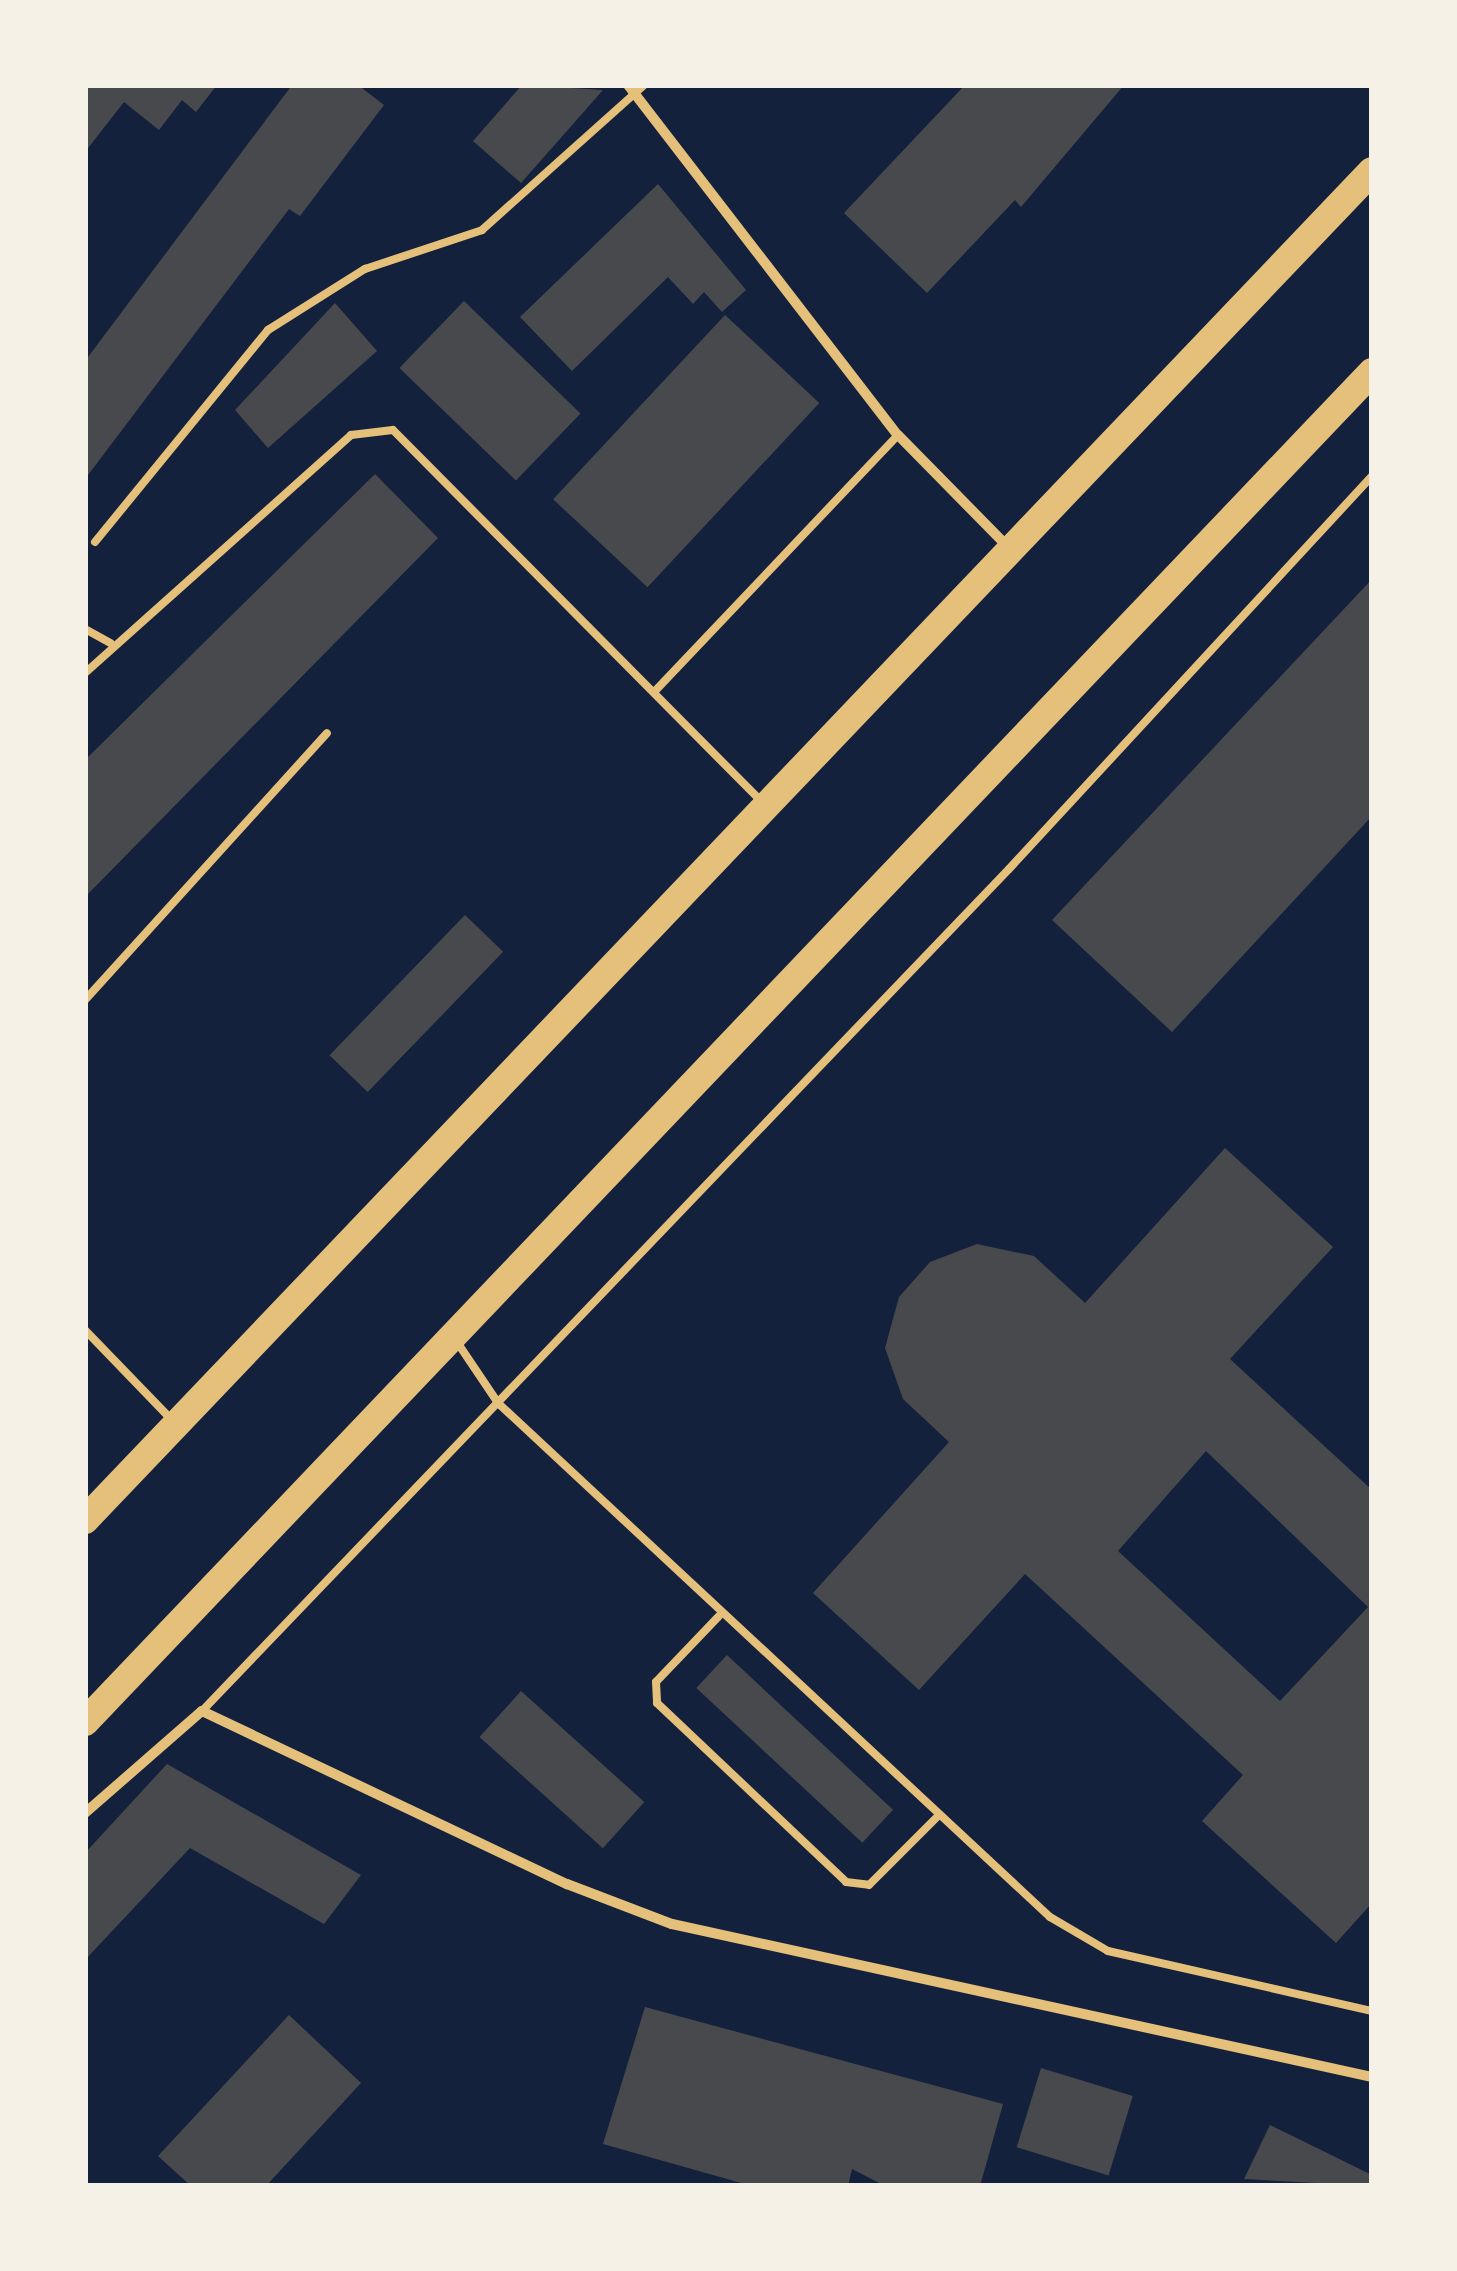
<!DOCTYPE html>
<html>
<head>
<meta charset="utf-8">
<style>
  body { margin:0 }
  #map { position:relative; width:1457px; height:2271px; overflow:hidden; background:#14213d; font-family:Manrope,sans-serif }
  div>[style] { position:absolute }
  .building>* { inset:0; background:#48494c; transform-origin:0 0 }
  .service>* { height:8px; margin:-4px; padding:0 4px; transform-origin:4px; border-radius:4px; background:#e5c07b }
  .minor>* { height:10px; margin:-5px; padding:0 5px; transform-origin:5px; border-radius:5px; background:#e5c07b }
  .trunk>* { height:28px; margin:-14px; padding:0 14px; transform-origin:14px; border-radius:14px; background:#e5c07b }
  span { translate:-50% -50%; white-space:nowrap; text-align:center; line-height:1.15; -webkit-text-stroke:8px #f6f1e7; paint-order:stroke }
  .frame { position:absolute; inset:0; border:88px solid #f6f1e7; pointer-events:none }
</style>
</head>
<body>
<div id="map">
  <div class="building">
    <i style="clip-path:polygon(85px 85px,217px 85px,196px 112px,182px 100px,159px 130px,124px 102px,85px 152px)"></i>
    <i style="clip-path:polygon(292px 85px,358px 85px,384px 105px,300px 216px,289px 209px,85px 479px,85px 361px)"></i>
    <i style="clip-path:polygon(522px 85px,603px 90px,521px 183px,473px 141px)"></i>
    <i style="clip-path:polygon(965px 85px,1124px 85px,1021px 207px,1015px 200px,927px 293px,844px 213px)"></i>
    <i style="clip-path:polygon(658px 184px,746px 290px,722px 312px,704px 292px,693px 304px,668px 277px,572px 371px,520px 317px)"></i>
    <i style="left:464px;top:301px;width:162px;height:93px;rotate:44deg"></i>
    <i style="clip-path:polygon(335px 303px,377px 351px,268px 448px,235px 410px)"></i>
    <i style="left:725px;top:315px;width:129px;height:252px;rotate:43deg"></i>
    <i style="clip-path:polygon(375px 474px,438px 538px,85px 897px,85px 760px)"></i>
    <i style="clip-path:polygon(1372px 579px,1372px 816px,1172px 1032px,1052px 920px)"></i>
    <i style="left:465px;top:915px;width:53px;height:195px;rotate:44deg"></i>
    <i style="clip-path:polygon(evenodd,1225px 1148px,1333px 1247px,1230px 1359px,1372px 1490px,1372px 1903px,1336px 1943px,1202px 1821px,1243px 1775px,1025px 1574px,919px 1690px,813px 1593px,949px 1442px,903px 1399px,885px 1348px,899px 1297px,930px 1262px,977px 1244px,1034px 1256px,1085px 1303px,1225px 1148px,1206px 1451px,1368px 1607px,1280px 1701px,1118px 1551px,1206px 1451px)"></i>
    <i style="left:727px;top:1655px;width:227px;height:45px;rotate:43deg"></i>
    <i style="left:521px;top:1691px;width:166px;height:62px;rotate:42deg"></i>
    <i style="clip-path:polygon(167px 1764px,361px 1875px,324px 1924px,190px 1848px,85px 1960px,85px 1853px)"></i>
    <i style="clip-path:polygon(645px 2007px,1003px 2104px,980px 2186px,885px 2186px,852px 2169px,848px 2186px,752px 2186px,603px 2144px)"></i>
    <i style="clip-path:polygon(289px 2015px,361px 2083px,266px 2186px,191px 2186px,158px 2156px)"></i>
    <i style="left:1041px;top:2068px;width:96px;height:83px;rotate:17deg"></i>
    <i style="clip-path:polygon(1270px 2125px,1372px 2175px,1372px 2186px,1244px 2179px)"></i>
  </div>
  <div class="service">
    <i style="left:95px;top:542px;width:274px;rotate:-50.8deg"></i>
    <i style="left:268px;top:330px;width:115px;rotate:-32.2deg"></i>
    <i style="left:365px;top:269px;width:123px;rotate:-18.4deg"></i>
    <i style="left:482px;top:230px;width:217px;rotate:-41.8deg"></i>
    <i style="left:85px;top:629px;width:29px;rotate:29deg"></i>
    <i style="left:85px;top:673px;width:357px;rotate:-41.8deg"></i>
    <i style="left:351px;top:435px;width:42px;rotate:-6.8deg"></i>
    <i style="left:393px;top:430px;width:525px;rotate:45.23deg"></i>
    <i style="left:656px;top:690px;width:352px;rotate:-46.5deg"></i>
    <i style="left:85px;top:1000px;width:360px;rotate:-47.8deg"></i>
    <i style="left:85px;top:1330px;width:127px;rotate:46deg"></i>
    <i style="left:457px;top:1342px;width:73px;rotate:56.1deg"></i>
    <i style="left:498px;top:1403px;width:754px;rotate:42.96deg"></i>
    <i style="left:1050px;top:1917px;width:67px;rotate:30.4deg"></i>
    <i style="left:1108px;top:1951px;width:271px;rotate:12.8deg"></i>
    <i style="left:719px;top:1616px;width:91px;rotate:133.7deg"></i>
    <i style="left:656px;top:1682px;width:21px;rotate:87deg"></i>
    <i style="left:657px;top:1703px;width:260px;rotate:43.4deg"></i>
    <i style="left:846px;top:1882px;width:23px;rotate:7deg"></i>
    <i style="left:869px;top:1885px;width:99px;rotate:-45deg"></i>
    <i style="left:202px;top:1711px;width:1166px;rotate:-46.22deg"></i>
    <i style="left:1009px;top:869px;width:535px;rotate:-47.27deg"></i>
  </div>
  <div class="minor">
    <i style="left:628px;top:85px;width:442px;rotate:52.4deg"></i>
    <i style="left:898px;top:435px;width:157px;rotate:45.5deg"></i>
    <i style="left:85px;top:1813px;width:155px;rotate:-41.1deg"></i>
    <i style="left:202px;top:1711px;width:404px;rotate:25.4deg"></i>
    <i style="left:567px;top:1884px;width:112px;rotate:20.9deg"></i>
    <i style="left:672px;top:1924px;width:717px;rotate:12.33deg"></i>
  </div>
  <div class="trunk">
    <i style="left:85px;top:1520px;width:1864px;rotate:-46.35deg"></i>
    <i style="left:85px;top:1722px;width:1865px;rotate:-46.37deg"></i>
  </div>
  <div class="frame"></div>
</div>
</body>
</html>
